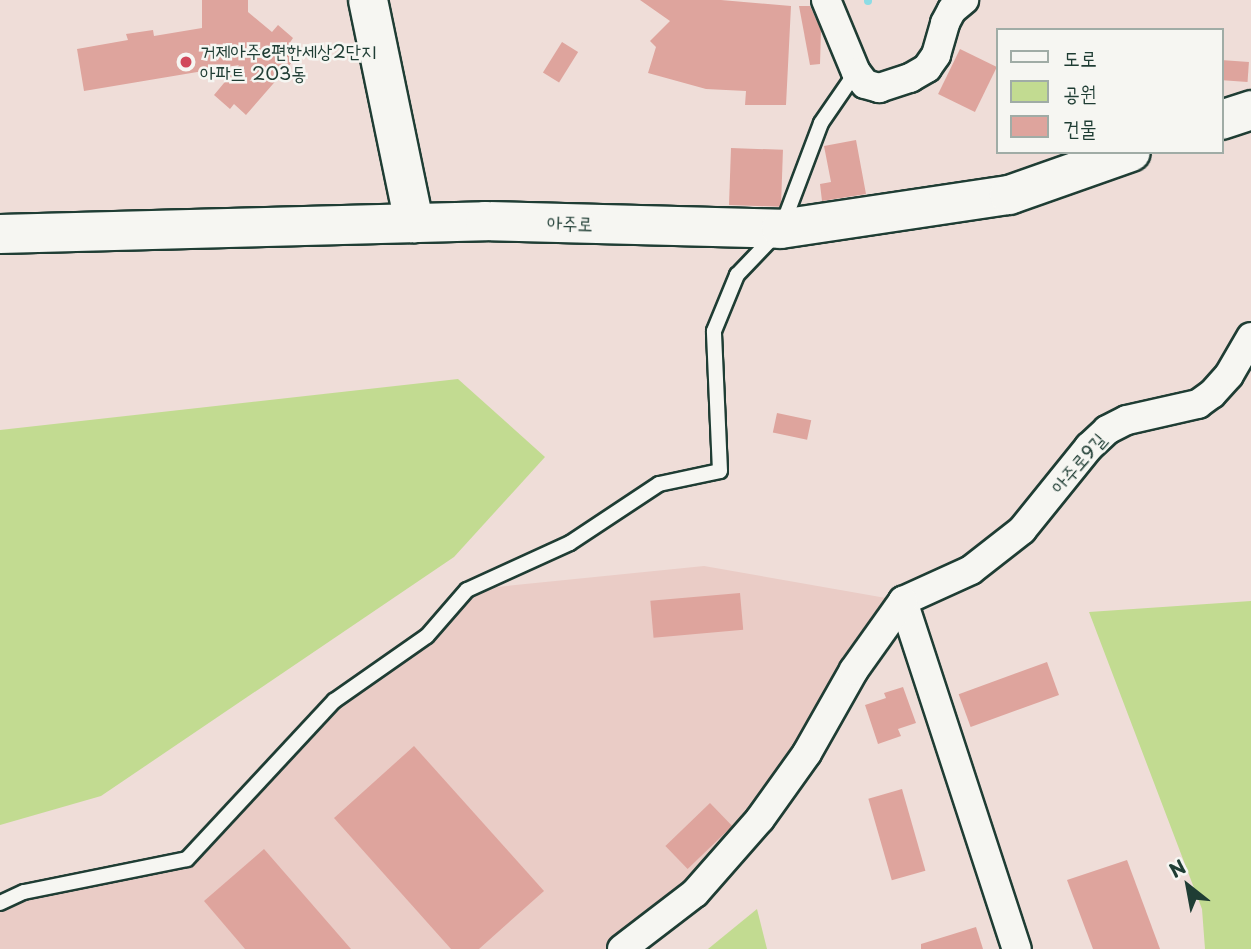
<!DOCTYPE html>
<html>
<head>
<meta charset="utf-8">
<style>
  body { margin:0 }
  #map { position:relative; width:1251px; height:949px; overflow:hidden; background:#efddd8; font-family:"Playpen Sans","Poor Story",sans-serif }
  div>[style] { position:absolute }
  .built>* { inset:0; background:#eaccc6 }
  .green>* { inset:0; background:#c2db91 }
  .stream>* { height:8px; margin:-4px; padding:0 4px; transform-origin:4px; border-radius:4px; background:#8cdce5 }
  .building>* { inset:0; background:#dea49d; transform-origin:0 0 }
  .roads { filter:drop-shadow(2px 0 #1f3d34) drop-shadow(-2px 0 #1f3d34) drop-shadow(0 2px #1f3d34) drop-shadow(0 -2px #1f3d34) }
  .lane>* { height:14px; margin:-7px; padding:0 7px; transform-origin:7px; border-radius:7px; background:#f6f6f2 }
  .street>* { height:28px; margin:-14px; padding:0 14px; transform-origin:14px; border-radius:14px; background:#f6f6f2 }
  .secondary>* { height:38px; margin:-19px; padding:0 19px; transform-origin:19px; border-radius:19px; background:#f6f6f2 }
  .dots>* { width:19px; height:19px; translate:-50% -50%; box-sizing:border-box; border:4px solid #f6f6f2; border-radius:50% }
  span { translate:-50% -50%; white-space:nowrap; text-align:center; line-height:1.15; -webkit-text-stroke:5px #f6f6f2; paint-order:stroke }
  .poi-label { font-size:19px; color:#1f3d34 }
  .left { translate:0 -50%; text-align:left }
  .street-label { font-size:19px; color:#1f3d34 }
  .legend { position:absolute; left:996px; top:28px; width:228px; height:126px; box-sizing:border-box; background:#f6f6f2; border:2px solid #a0aca6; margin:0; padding:9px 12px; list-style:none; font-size:21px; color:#1f3d34 }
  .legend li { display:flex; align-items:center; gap:14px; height:35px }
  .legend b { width:35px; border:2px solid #a0aca6 }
  .north { position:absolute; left:1153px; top:851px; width:70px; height:70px; -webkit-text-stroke:5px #f6f6f2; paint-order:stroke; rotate:329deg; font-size:19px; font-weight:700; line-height:28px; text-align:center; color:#1f3d34 }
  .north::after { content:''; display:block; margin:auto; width:24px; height:32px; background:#1f3d34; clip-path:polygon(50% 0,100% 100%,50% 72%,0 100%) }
</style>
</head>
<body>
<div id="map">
  <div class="built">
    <i style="clip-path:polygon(704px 566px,903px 601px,760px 819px,622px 949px,0 949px,0 903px,187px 859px,334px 701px,427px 636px,467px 590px)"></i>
  </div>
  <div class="green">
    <i style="clip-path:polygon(458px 379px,545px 457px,454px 557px,101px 796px,0 825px,0 430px)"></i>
    <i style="clip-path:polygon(1251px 601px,1251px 949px,1205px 949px,1202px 909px,1089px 612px)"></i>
    <i style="clip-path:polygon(757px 909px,767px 949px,708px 949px)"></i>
  </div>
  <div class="stream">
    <i style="left:868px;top:0;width:1px;rotate:90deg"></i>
  </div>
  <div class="building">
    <i style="clip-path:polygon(202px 0,248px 0,248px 12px,272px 32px,278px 25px,293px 38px,289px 44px,300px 53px,246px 115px,234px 104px,230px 109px,214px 95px,239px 65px,84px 91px,77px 49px,128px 40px,126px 34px,153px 30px,154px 36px,202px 28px)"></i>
    <i style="clip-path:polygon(640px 0,721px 0,791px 6px,786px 105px,745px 105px,746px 91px,706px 89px,648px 73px,656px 47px,650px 41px,670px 21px)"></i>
    <i style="clip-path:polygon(799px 6px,810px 6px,821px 30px,820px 64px,810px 65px)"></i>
    <i style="left:562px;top:42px;width:19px;height:36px;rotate:32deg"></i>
    <i style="left:960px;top:49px;width:41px;height:50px;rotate:26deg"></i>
    <i style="left:1221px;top:60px;width:28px;height:20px;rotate:4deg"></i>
    <i style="clip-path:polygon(856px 140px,866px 194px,822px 201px,820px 184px,831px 182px,824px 146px)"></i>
    <i style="left:731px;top:148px;width:52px;height:57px;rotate:2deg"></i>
    <i style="left:777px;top:413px;width:35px;height:20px;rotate:12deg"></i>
    <i style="left:740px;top:593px;width:37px;height:90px;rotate:85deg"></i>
    <i style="left:1047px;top:662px;width:35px;height:94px;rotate:70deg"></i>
    <i style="clip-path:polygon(903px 687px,916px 723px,898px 729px,901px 736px,878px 744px,865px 705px,886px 698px,884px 693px)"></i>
    <i style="clip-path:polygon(414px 746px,544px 891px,479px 949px,451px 949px,334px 818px)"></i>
    <i style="left:902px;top:789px;width:85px;height:35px;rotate:74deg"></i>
    <i style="left:710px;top:803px;width:32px;height:62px;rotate:46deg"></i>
    <i style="clip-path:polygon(264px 849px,351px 949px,245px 949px,204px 901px)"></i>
    <i style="clip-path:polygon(1127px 860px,1160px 949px,1093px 949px,1067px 880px)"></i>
    <i style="clip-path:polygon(976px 927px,983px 949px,921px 949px,921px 944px)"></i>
  </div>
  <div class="roads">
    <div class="lane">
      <i style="left:0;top:903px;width:26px;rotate:-25deg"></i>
      <i style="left:24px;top:892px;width:166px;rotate:-11.4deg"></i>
      <i style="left:187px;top:859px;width:216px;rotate:-47.1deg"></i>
      <i style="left:334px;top:701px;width:113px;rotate:-35deg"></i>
      <i style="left:427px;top:636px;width:61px;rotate:-49deg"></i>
      <i style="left:467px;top:590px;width:113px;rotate:-24.5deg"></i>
      <i style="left:570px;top:543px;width:107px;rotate:-33.5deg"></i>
      <i style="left:659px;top:484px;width:62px;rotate:-12deg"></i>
      <i style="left:720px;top:471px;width:140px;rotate:-92.5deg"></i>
      <i style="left:714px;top:331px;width:61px;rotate:-67.7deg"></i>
      <i style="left:737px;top:275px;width:64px;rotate:-46.3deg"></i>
      <i style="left:781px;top:229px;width:113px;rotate:-69.3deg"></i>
      <i style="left:821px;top:123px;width:62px;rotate:-55.5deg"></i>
    </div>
    <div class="street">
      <i style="left:826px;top:0;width:78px;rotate:67.4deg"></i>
      <i style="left:856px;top:72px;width:15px;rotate:53deg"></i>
      <i style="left:865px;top:84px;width:15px;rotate:16deg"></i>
      <i style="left:879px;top:88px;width:33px;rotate:-18deg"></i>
      <i style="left:910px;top:78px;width:20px;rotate:-30deg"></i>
      <i style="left:927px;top:68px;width:16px;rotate:-55deg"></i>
      <i style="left:936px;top:55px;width:33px;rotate:-74deg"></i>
      <i style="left:945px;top:23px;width:15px;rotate:-62deg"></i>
      <i style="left:952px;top:10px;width:16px;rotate:-40deg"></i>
      <i style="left:903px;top:601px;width:75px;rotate:-24.5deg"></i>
      <i style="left:971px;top:570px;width:65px;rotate:-38.1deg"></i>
      <i style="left:1022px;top:530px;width:107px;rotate:-51.1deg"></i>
      <i style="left:1089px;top:447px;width:25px;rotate:-43deg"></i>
      <i style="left:1107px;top:430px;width:22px;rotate:-27deg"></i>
      <i style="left:1127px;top:420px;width:73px;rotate:-12.7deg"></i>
      <i style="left:1198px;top:404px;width:17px;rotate:-36deg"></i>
      <i style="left:1212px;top:394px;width:25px;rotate:-48deg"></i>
      <i style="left:1229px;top:375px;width:44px;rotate:-59.9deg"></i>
      <i style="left:903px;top:601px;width:366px;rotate:71.9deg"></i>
      <i style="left:622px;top:949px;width:92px;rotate:-37.5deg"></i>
      <i style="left:695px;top:893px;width:98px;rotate:-48.7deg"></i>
      <i style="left:760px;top:819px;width:81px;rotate:-54.5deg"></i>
      <i style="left:807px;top:753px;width:95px;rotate:-60.5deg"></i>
      <i style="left:854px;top:670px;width:85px;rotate:-54.6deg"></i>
    </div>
    <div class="secondary">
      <i style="left:368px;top:0;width:228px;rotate:78.3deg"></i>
      <i style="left:1221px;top:120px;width:32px;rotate:-18deg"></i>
      <i style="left:0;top:234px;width:485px;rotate:-1.5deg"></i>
      <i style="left:485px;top:221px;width:296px;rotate:1.5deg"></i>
      <i style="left:781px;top:229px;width:231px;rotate:-8.5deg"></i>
      <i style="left:1009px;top:195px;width:129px;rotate:-19.4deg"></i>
    </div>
  </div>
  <div class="dots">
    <i style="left:186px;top:62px;background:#d1495b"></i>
  </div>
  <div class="poi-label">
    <span class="left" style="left:200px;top:62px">거제아주e편한세상2단지<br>아파트 203동</span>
  </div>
  <div class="street-label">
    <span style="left:570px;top:223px;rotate:2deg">아주로</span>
    <span style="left:1078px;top:463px;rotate:-49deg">아주로9길</span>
  </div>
  <ul class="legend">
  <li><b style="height:9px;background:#f6f6f2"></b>도로</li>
  <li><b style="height:19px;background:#c2db91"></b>공원</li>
  <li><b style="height:19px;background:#dea49d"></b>건물</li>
  </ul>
  <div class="north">N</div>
</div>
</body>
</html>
